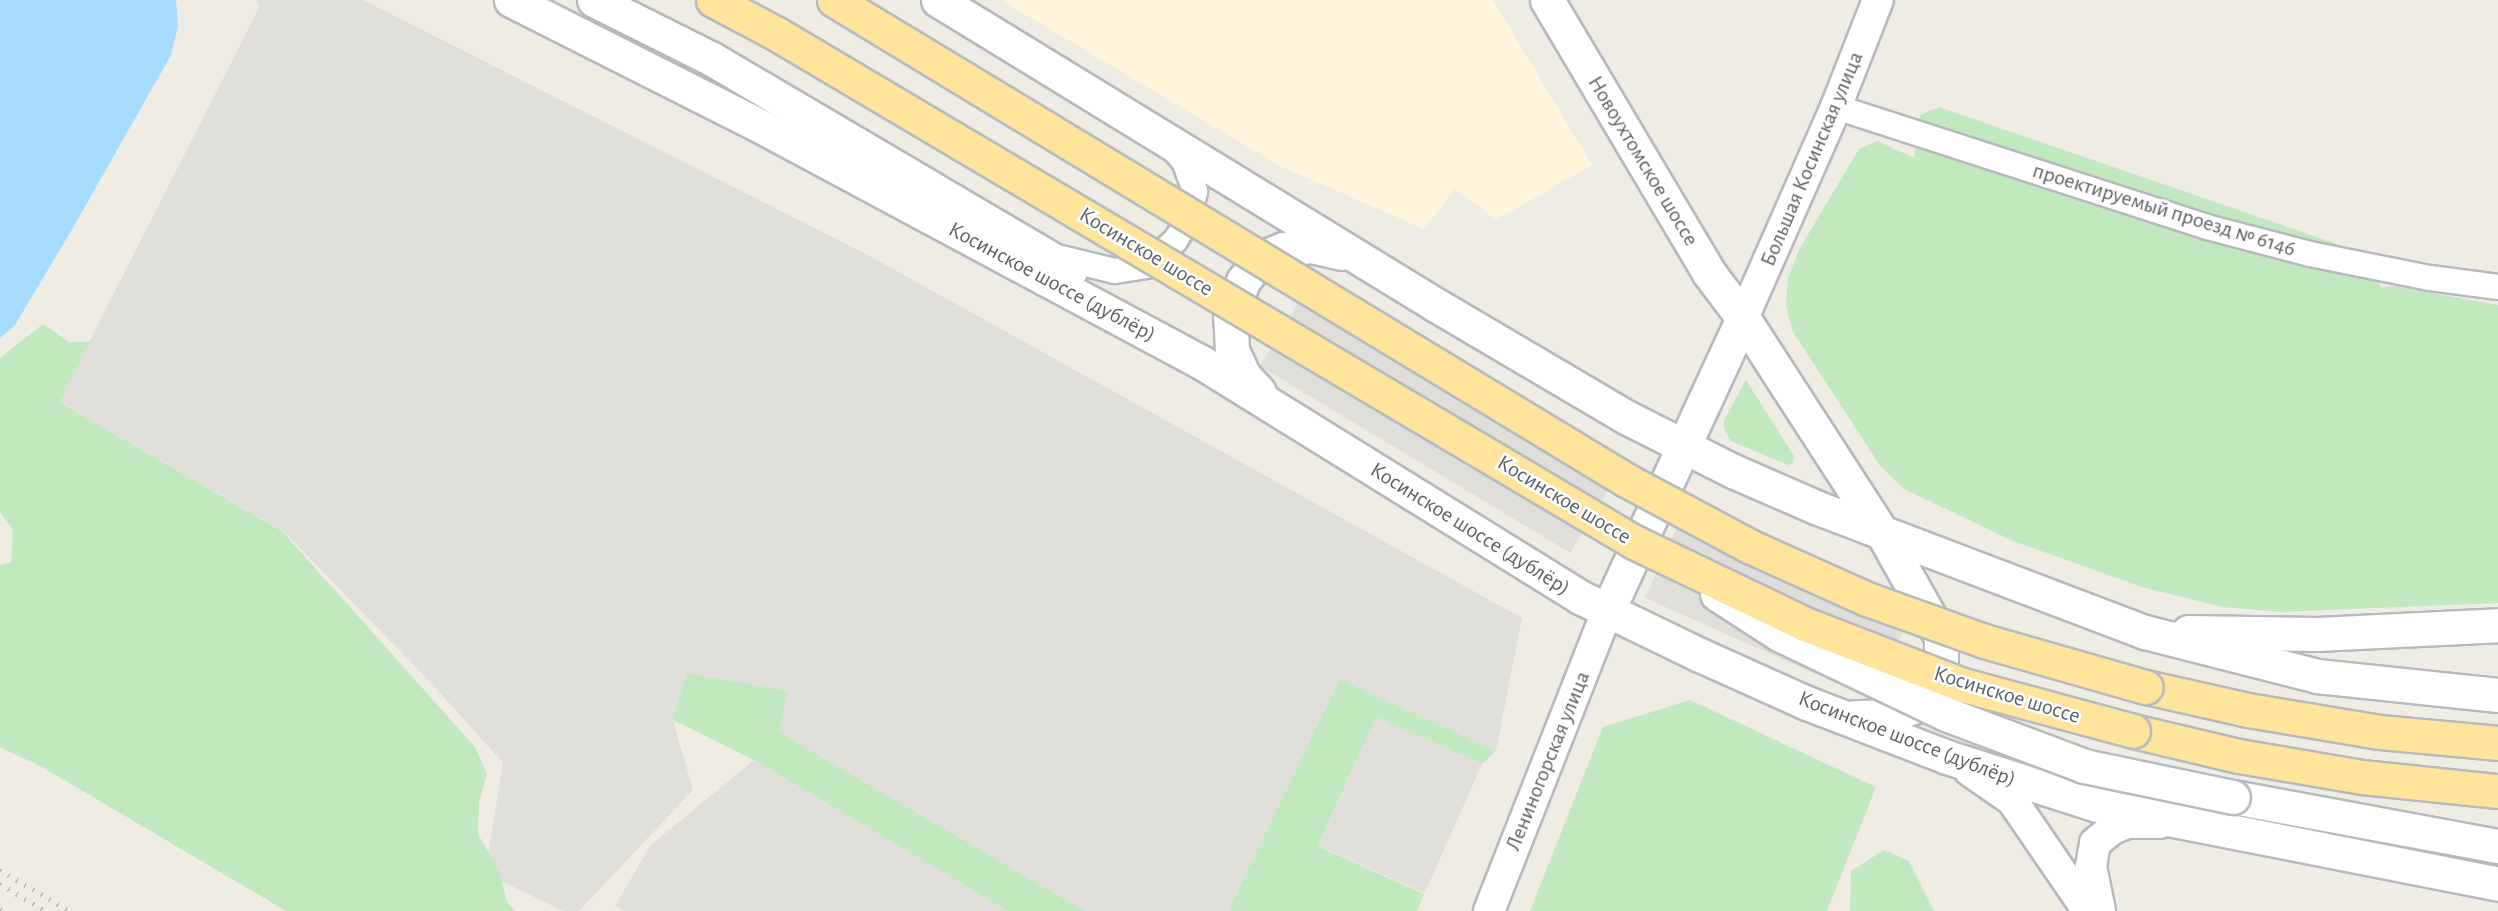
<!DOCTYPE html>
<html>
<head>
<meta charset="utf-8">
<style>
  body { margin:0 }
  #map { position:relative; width:2498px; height:911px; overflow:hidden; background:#efece4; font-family:"Alegreya Sans",sans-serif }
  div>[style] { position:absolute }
  .commercial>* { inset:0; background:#fff4da }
  .industrial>* { inset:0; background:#e0ded9; transform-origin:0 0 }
  .green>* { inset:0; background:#c2e8c0 }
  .water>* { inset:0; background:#a5dcff }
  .roads { filter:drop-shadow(2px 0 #b5b8bc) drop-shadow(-2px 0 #b5b8bc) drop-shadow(0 2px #b5b8bc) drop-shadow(0 -2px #b5b8bc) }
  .minor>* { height:24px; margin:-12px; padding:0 12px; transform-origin:12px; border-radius:12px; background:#fff }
  .tertiary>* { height:30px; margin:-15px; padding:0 15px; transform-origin:15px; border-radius:15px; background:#fff }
  .secondary>* { height:33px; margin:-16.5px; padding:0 16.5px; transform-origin:16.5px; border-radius:16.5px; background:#fff }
  .trunk>* { height:33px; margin:-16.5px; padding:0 16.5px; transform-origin:16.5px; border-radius:16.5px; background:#ffe49b }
  .rail>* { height:4.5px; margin-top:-2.25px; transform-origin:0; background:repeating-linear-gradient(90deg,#b5b6b7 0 1.5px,transparent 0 9.5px) }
  .bridges { filter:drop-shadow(2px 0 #b6babf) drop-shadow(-2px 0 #b6babf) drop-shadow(0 2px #b6babf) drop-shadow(0 -2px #b6babf) }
  .secondary-bridge>* { height:33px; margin:-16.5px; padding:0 16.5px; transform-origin:16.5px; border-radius:16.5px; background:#fff }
  .trunk-bridge>* { height:33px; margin:-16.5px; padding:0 16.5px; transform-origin:16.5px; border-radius:16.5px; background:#ffe49b }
  span { translate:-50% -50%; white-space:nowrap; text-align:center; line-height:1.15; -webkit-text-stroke:5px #fff; paint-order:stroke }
  .street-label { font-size:22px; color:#5c6166 }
</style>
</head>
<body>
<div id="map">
  <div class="commercial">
    <i style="clip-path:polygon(1001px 0,1493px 0,1592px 165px,1496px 220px,1455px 189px,1424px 229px,1280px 166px)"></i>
  </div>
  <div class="industrial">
    <i style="clip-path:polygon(256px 0,363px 0,866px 254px,1522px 618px,1496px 751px,1340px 679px,1228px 911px,1085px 911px,779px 732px,788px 691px,688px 673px,673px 720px,693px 790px,579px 911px,563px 911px,485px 873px,503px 763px,434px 686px,283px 531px,59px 401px,259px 8px)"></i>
    <i style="left:1313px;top:278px;width:362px;height:103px;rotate:31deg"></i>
    <i style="left:1687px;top:504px;width:249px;height:103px;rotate:24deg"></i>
    <i style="left:1376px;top:717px;width:116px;height:141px;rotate:24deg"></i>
    <i style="clip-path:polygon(754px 760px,1008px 911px,624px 911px,615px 906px,651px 845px)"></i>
  </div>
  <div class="green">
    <i style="clip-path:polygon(1939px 107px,2369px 255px,2381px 288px,2393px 286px,2498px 305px,2498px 603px,2283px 612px,2222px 607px,2145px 588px,2013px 541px,1904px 489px,1881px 467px,1793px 332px,1786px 306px,1788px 278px,1800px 248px,1859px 149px,1878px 141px,1914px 158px,1920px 115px)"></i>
    <i style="clip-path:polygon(43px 324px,69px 342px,90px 342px,60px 402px,282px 531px,475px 747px,487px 774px,479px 803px,478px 834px,499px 871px,507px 902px,515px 911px,286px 911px,42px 767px,0 747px,0 565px,11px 562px,13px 530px,0 512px,0 358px)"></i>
    <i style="clip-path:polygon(1746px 380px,1794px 456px,1793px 463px,1788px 465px,1731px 441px,1724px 429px,1724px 420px)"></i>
    <i style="clip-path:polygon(687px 673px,788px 691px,779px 732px,1085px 911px,1008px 911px,754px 760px,673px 720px)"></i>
    <i style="clip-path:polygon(1340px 679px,1496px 751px,1482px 764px,1376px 717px,1318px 846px,1424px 894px,1417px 911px,1228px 911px)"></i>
    <i style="clip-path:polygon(1690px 700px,1876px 787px,1827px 911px,1530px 911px,1603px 727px)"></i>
    <i style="clip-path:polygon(1884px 850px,1909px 861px,1934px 911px,1850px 911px,1851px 871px)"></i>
  </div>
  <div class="water">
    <i style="clip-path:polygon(0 0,176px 0,178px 26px,171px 55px,70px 233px,15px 325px,0 338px)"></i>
  </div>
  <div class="roads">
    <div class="minor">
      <i style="left:1836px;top:107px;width:390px;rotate:17.9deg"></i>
      <i style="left:2207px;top:227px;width:106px;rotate:14.7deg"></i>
      <i style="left:2310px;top:254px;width:122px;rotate:11.3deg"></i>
      <i style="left:2430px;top:278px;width:69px;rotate:7.5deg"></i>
      <i style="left:1057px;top:257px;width:60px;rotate:13.6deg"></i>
      <i style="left:1115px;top:271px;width:31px;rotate:-9deg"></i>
      <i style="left:1146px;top:266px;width:38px;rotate:-41deg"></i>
      <i style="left:1175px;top:241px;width:25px;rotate:-58deg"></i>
      <i style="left:1188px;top:220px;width:30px;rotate:-76deg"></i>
      <i style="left:1195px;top:191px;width:30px;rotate:-110deg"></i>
      <i style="left:1185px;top:163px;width:21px;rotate:-129deg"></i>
    </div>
    <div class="tertiary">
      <i style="left:1743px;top:318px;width:231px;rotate:-66.2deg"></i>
      <i style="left:1836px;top:107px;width:115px;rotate:-68.6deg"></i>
      <i style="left:1970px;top:771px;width:51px;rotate:34.6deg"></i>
      <i style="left:2012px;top:800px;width:135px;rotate:55.6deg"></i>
      <i style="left:1489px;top:911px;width:321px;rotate:-68.5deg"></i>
      <i style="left:2100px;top:911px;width:46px;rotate:-101.3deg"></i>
      <i style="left:2091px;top:866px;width:23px;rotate:-80deg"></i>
      <i style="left:2095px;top:843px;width:22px;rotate:-39deg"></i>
      <i style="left:2112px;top:829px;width:16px;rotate:-22deg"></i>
      <i style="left:2127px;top:823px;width:33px"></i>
    </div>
    <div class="secondary">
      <i style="left:511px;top:0;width:288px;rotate:26.8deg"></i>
      <i style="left:768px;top:130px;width:491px;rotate:28.2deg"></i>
      <i style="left:1201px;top:362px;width:446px;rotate:31.8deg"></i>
      <i style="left:1580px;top:597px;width:133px;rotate:25.8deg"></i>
      <i style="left:1700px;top:655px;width:117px;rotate:24.2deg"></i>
      <i style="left:1807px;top:703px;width:150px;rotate:21.1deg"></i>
      <i style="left:1947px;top:757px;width:157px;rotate:17.7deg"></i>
      <i style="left:2097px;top:805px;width:409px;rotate:11.1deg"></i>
      <i style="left:594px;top:0;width:132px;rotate:26.6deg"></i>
      <i style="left:712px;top:59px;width:416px;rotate:30.5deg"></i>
      <i style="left:938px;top:0;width:584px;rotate:31.49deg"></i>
      <i style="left:1436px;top:305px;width:223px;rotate:30.5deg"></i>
      <i style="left:1628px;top:418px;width:118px;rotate:26.8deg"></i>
      <i style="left:1733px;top:471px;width:93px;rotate:23.5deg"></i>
      <i style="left:1818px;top:508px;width:350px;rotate:20.8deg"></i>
      <i style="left:2145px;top:632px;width:178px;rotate:14.3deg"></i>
      <i style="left:2317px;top:676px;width:182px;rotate:6deg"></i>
      <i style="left:1547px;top:0;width:317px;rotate:59.3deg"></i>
      <i style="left:1709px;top:273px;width:56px;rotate:52.9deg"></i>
      <i style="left:1743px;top:318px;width:257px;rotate:57.1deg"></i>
      <i style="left:1883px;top:534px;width:118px;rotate:60.6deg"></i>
      <i style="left:1941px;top:637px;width:41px;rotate:90deg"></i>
      <i style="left:1941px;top:678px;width:30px;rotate:123deg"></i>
      <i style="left:1925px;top:703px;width:40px;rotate:161.1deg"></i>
      <i style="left:1887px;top:716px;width:34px;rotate:178deg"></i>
      <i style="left:1259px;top:392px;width:22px;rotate:-133deg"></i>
      <i style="left:1244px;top:376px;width:29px;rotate:-115deg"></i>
      <i style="left:1232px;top:350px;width:33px;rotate:-93deg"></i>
      <i style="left:1230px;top:317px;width:38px;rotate:-70deg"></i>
      <i style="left:1243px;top:281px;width:29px;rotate:-52deg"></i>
      <i style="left:1261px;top:258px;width:24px;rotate:-22deg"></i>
      <i style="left:1283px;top:249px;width:28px;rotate:-6deg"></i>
      <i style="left:1311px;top:246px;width:31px;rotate:13deg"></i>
      <i style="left:1607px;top:612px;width:324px;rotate:-65.2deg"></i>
      <i style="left:2188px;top:632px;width:129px;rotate:0.9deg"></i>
      <i style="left:2317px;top:634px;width:181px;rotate:-2.8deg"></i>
      <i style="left:2233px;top:797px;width:269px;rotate:10.5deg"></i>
    </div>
    <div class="trunk">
      <i style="left:2146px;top:687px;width:105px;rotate:12.7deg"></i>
      <i style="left:2248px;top:710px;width:134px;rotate:9.5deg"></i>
      <i style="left:2380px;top:732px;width:119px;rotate:5.3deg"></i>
      <i style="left:2133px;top:731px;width:109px;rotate:13.3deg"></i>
      <i style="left:2239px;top:756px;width:125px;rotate:9.7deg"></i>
      <i style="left:2362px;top:777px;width:137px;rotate:5.9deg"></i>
    </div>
  </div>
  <div class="rail">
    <i style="left:0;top:870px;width:81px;rotate:30.4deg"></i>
    <i style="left:0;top:884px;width:53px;rotate:30.4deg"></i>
    <i style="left:0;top:909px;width:4px;rotate:34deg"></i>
  </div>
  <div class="bridges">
    <div class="secondary-bridge">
      <i style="left:1717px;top:594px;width:74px;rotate:32.8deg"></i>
      <i style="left:1779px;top:634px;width:185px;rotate:25.6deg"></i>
      <i style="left:1946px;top:714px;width:147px;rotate:20.6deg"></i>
      <i style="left:2084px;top:766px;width:152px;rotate:11.8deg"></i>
    </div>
    <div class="trunk-bridge">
      <i style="left:713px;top:0;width:72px;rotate:28deg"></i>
      <i style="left:777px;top:34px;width:996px;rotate:30.66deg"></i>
      <i style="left:1634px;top:542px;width:190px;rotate:25.6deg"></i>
      <i style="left:1805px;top:624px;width:169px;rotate:21.1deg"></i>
      <i style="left:1963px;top:685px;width:176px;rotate:15.1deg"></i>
      <i style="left:834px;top:0;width:926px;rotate:31.22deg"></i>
      <i style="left:1626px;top:480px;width:140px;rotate:28.2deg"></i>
      <i style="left:1749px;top:546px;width:129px;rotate:24.2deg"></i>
      <i style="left:1867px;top:599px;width:124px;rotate:19.7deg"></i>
      <i style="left:1984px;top:641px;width:168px;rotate:15.9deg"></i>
    </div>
  </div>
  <div class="street-label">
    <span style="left:1812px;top:159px;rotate:-67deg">Большая Косинская улица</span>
    <span style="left:1643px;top:161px;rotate:59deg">Новоухтомское шоссе</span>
    <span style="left:2164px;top:210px;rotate:17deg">проектируемый проезд № 6146</span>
    <span style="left:1146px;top:252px;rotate:31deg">Косинское шоссе</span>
    <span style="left:1052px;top:282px;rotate:28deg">Косинское шоссе (дублёр)</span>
    <span style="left:1564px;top:500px;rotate:31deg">Косинское шоссе</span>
    <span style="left:1470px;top:529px;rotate:32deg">Косинское шоссе (дублёр)</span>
    <span style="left:2007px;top:695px;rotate:17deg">Косинское шоссе</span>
    <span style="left:1907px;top:739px;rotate:21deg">Косинское шоссе (дублёр)</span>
    <span style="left:1548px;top:761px;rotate:-68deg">Лениногорская улица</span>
  </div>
</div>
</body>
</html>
